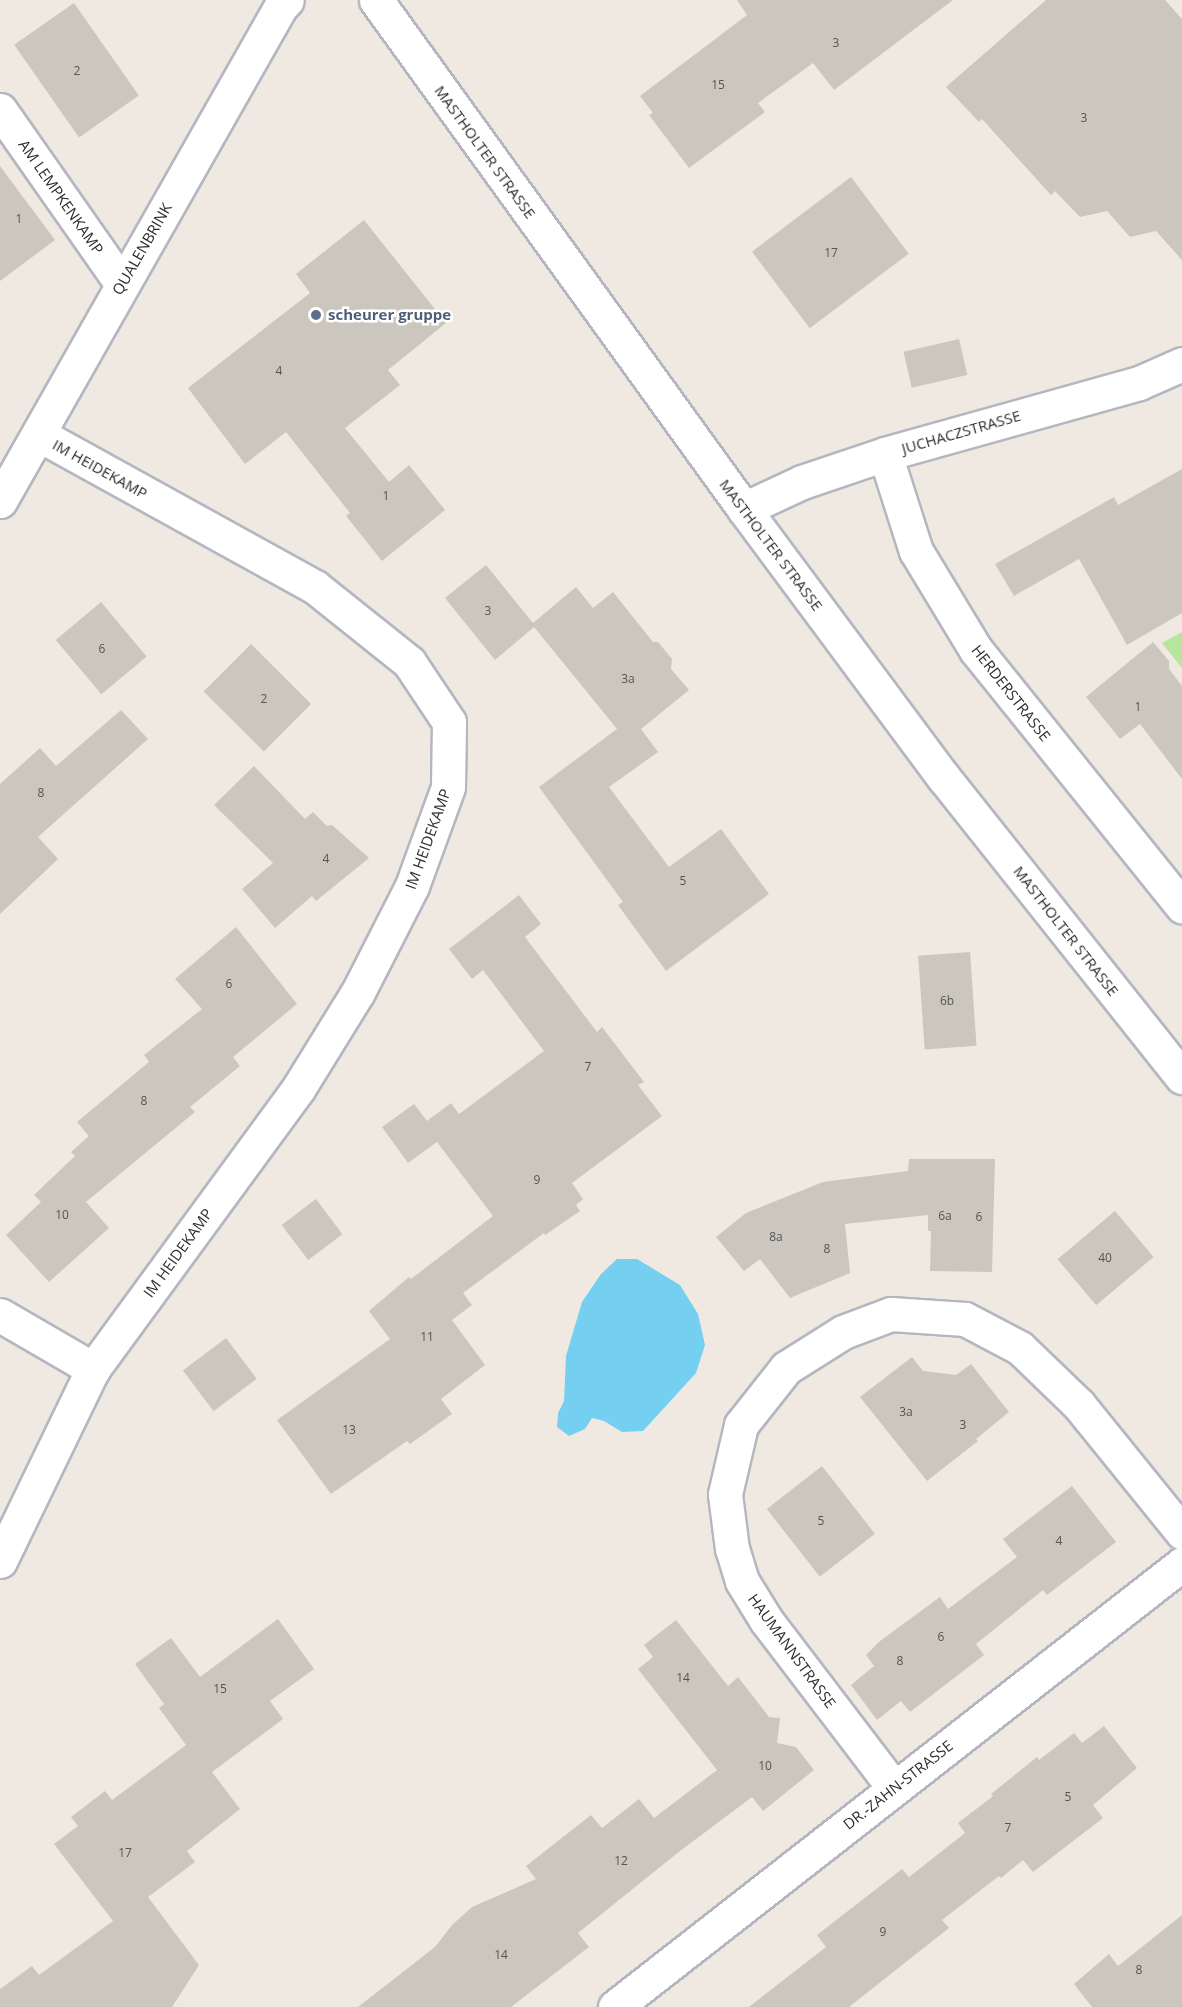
<!DOCTYPE html>
<html>
<head>
<meta charset="utf-8">
<style>
  body { margin:0 }
  #map { position:relative; width:1182px; height:2007px; overflow:hidden; background:#efe9e1; font-family:"Open Sans",sans-serif }
  div>[style] { position:absolute }
  .green>* { inset:0; background:#b6e59e }
  .water>* { inset:0; background:#75cff0 }
  .building>* { inset:0; background:#cbc7bf; transform-origin:0 0 }
  .roads { filter:drop-shadow(2px 0 #b4b7c1) drop-shadow(-2px 0 #b4b7c1) drop-shadow(0 2px #b4b7c1) drop-shadow(0 -2px #b4b7c1) }
  .street>* { height:33px; margin:-16.5px; padding:0 16.5px; transform-origin:16.5px; border-radius:16.5px; background:#fff }
  .secondary>* { height:33px; margin:-16.5px; padding:0 16.5px; transform-origin:16.5px; border-radius:16.5px; background:#fff }
  .dots>* { width:16px; height:16px; translate:-50% -50%; box-sizing:border-box; border:3px solid #fff; border-radius:50% }
  span { translate:-50% -50%; white-space:nowrap; text-align:center; line-height:1.15; -webkit-text-stroke:5px #fff; paint-order:stroke }
  .number-label { font-size:12px; color:#555452 }
  .number-label span { -webkit-text-stroke-width:0 }
  .street-label { font-size:15px; color:#2e2e2e }
  .service-label { font-size:15px; color:#4e5e75; font-weight:700 }
  .left { translate:0 -50%; text-align:left }
</style>
</head>
<body>
<div id="map">
  <div class="green">
    <i style="clip-path:polygon(1182px 632px,1182px 668px,1162px 643px)"></i>
  </div>
  <div class="water">
    <i style="clip-path:polygon(617px 1259px,637px 1259px,680px 1285px,698px 1314px,705px 1345px,696px 1373px,643px 1431px,622px 1432px,604px 1421px,592px 1418px,585px 1429px,569px 1436px,557px 1427px,558px 1413px,564px 1401px,566px 1356px,582px 1302px,601px 1274px)"></i>
  </div>
  <div class="building">
    <i style="clip-path:polygon(737px 0,953px 0,834px 90px,813px 63px,758px 103px,765px 112px,689px 168px,649px 115px,653px 113px,640px 96px,747px 15px)"></i>
    <i style="clip-path:polygon(1046px 0,1165px 0,1182px 19px,1182px 260px,1156px 231px,1130px 237px,1107px 211px,1080px 217px,1055px 191px,1051px 195px,982px 119px,979px 122px,946px 87px)"></i>
    <i style="left:74px;top:3px;width:113px;height:73px;rotate:55deg"></i>
    <i style="clip-path:polygon(0 166px,55px 240px,0 281px)"></i>
    <i style="left:851px;top:177px;width:96px;height:124px;rotate:53deg"></i>
    <i style="clip-path:polygon(364px 220px,446px 323px,388px 370px,400px 385px,345px 428px,389px 482px,409px 465px,445px 510px,382px 561px,346px 516px,350px 513px,286px 432px,245px 464px,188px 388px,310px 293px,296px 274px)"></i>
    <i style="left:959px;top:339px;width:37px;height:57px;rotate:77deg"></i>
    <i style="clip-path:polygon(1182px 469px,1182px 613px,1127px 645px,1079px 559px,1014px 596px,995px 564px,1114px 497px,1118px 505px)"></i>
    <i style="clip-path:polygon(486px 565px,533px 623px,576px 587px,593px 608px,613px 592px,653px 642px,658px 642px,672px 659px,671px 669px,689px 690px,641px 729px,658px 752px,609px 787px,669px 867px,721px 829px,769px 894px,666px 971px,618px 905px,623px 902px,539px 787px,617px 729px,534px 627px,495px 660px,445px 598px)"></i>
    <i style="left:101px;top:602px;width:71px;height:59px;rotate:50deg"></i>
    <i style="clip-path:polygon(1153px 642px,1169px 661px,1169px 669px,1182px 686px,1182px 779px,1140px 724px,1120px 739px,1086px 697px)"></i>
    <i style="left:251px;top:644px;width:85px;height:67px;rotate:45deg"></i>
    <i style="clip-path:polygon(121px 710px,148px 739px,38px 837px,58px 859px,0 914px,0 784px,40px 748px,56px 766px)"></i>
    <i style="clip-path:polygon(254px 766px,305px 819px,313px 812px,327px 826px,332px 825px,369px 858px,316px 901px,312px 896px,275px 928px,242px 889px,273px 863px,214px 805px)"></i>
    <i style="clip-path:polygon(519px 895px,541px 924px,525px 937px,597px 1032px,602px 1027px,615px 1044px,644px 1082px,638px 1085px,662px 1116px,572px 1183px,583px 1199px,576px 1205px,580px 1211px,545px 1235px,544px 1233px,463px 1293px,472px 1305px,452px 1320px,485px 1365px,441px 1399px,452px 1414px,410px 1444px,407px 1441px,331px 1494px,277px 1420px,390px 1339px,369px 1311px,409px 1277px,411px 1279px,493px 1216px,437px 1142px,408px 1163px,382px 1127px,414px 1104px,427px 1121px,451px 1103px,459px 1114px,544px 1051px,483px 970px,472px 979px,449px 949px)"></i>
    <i style="clip-path:polygon(236px 927px,297px 1004px,233px 1057px,240px 1066px,190px 1107px,195px 1112px,86px 1202px,109px 1228px,49px 1282px,6px 1235px,41px 1202px,34px 1195px,75px 1156px,71px 1152px,89px 1136px,77px 1122px,149px 1062px,144px 1055px,202px 1009px,175px 979px)"></i>
    <i style="left:970px;top:952px;width:94px;height:52px;rotate:86deg"></i>
    <i style="clip-path:polygon(909px 1159px,995px 1159px,992px 1272px,930px 1271px,931px 1231px,928px 1231px,928px 1215px,845px 1224px,850px 1273px,790px 1298px,760px 1259px,744px 1271px,716px 1237px,746px 1213px,823px 1182px,908px 1171px)"></i>
    <i style="left:316px;top:1199px;width:44px;height:43px;rotate:53deg"></i>
    <i style="left:1115px;top:1211px;width:60px;height:75px;rotate:50deg"></i>
    <i style="left:226px;top:1338px;width:51px;height:54px;rotate:53deg"></i>
    <i style="clip-path:polygon(912px 1357px,923px 1371px,940px 1373px,956px 1375px,971px 1364px,1009px 1412px,976px 1439px,978px 1441px,927px 1481px,860px 1397px)"></i>
    <i style="left:822px;top:1466px;width:86px;height:70px;rotate:52deg"></i>
    <i style="clip-path:polygon(1072px 1486px,1116px 1542px,1047px 1595px,1043px 1590px,976px 1644px,984px 1655px,910px 1712px,901px 1701px,877px 1720px,851px 1685px,874px 1666px,866px 1655px,880px 1641px,940px 1597px,948px 1609px,1017px 1557px,1003px 1539px)"></i>
    <i style="clip-path:polygon(278px 1619px,314px 1669px,270px 1701px,283px 1719px,212px 1772px,240px 1809px,187px 1851px,195px 1862px,148px 1897px,199px 1965px,172px 2007px,0 2007px,0 1989px,32px 1966px,39px 1975px,113px 1921px,54px 1844px,78px 1826px,71px 1817px,105px 1791px,112px 1800px,186px 1745px,159px 1708px,164px 1704px,135px 1664px,171px 1638px,200px 1677px)"></i>
    <i style="clip-path:polygon(676px 1620px,728px 1686px,738px 1677px,769px 1717px,780px 1718px,777px 1743px,796px 1747px,814px 1770px,763px 1811px,752px 1797px,680px 1851px,578px 1933px,589px 1947px,511px 2007px,358px 2007px,435px 1947px,452px 1925px,472px 1907px,536px 1879px,526px 1866px,591px 1815px,602px 1828px,639px 1799px,654px 1818px,717px 1770px,638px 1669px,653px 1657px,644px 1645px)"></i>
    <i style="clip-path:polygon(1104px 1726px,1137px 1768px,1093px 1805px,1103px 1818px,1033px 1872px,1023px 1860px,1001px 1878px,999px 1876px,942px 1920px,949px 1928px,849px 2007px,749px 2007px,826px 1947px,817px 1935px,902px 1869px,909px 1877px,965px 1833px,958px 1823px,993px 1796px,991px 1794px,1037px 1757px,1039px 1760px,1074px 1733px,1082px 1743px)"></i>
    <i style="clip-path:polygon(1182px 1915px,1182px 2007px,1092px 2007px,1074px 1984px,1109px 1954px,1118px 1966px)"></i>
  </div>
  <div class="roads">
    <div class="street">
      <i style="left:0;top:110px;width:213px;rotate:55deg"></i>
      <i style="left:885px;top:454px;width:102px;rotate:72.3deg"></i>
      <i style="left:916px;top:551px;width:116px;rotate:58.8deg"></i>
      <i style="left:976px;top:650px;width:329px;rotate:51.2deg"></i>
      <i style="left:0;top:501px;width:569px;rotate:-60.42deg"></i>
      <i style="left:281px;top:6px;width:8px;rotate:-45deg"></i>
      <i style="left:744px;top:509px;width:64px;rotate:-25deg"></i>
      <i style="left:802px;top:482px;width:88px;rotate:-18.6deg"></i>
      <i style="left:885px;top:454px;width:264px;rotate:-15.6deg"></i>
      <i style="left:1139px;top:383px;width:47px;rotate:-23.8deg"></i>
      <i style="left:0;top:1315px;width:108px;rotate:30.1deg"></i>
      <i style="left:0;top:1561px;width:213px;rotate:-64.2deg"></i>
      <i style="left:93px;top:1369px;width:347px;rotate:-53.8deg"></i>
      <i style="left:298px;top:1089px;width:114px;rotate:-58.3deg"></i>
      <i style="left:358px;top:992px;width:119px;rotate:-63deg"></i>
      <i style="left:412px;top:886px;width:105px;rotate:-70deg"></i>
      <i style="left:448px;top:787px;width:65px;rotate:-89.1deg"></i>
      <i style="left:449px;top:722px;width:72px;rotate:-123.7deg"></i>
      <i style="left:409px;top:662px;width:120px;rotate:-141.4deg"></i>
      <i style="left:315px;top:587px;width:316px;rotate:-151.1deg"></i>
      <i style="left:894px;top:1788px;width:211px;rotate:-127.3deg"></i>
      <i style="left:766px;top:1620px;width:46px;rotate:-121.6deg"></i>
      <i style="left:742px;top:1581px;width:34px;rotate:-107deg"></i>
      <i style="left:732px;top:1549px;width:55px;rotate:-97.3deg"></i>
      <i style="left:725px;top:1494px;width:71px;rotate:-76.9deg"></i>
      <i style="left:741px;top:1425px;width:73px;rotate:-51.7deg"></i>
      <i style="left:786px;top:1368px;width:67px;rotate:-32.3deg"></i>
      <i style="left:843px;top:1332px;width:51px;rotate:-20.6deg"></i>
      <i style="left:891px;top:1314px;width:74px;rotate:3.9deg"></i>
      <i style="left:965px;top:1319px;width:62px;rotate:27.8deg"></i>
      <i style="left:1020px;top:1348px;width:82px;rotate:44deg"></i>
      <i style="left:1079px;top:1405px;width:164px;rotate:51deg"></i>
      <i style="left:615px;top:2007px;width:720px;rotate:-38deg"></i>
    </div>
    <div class="secondary">
      <i style="left:376px;top:0;width:628px;rotate:54.13deg"></i>
      <i style="left:744px;top:509px;width:335px;rotate:53.4deg"></i>
      <i style="left:944px;top:778px;width:382px;rotate:51.5deg"></i>
    </div>
  </div>
  <div class="dots">
    <i style="left:316px;top:315px;background:#5c6f8a"></i>
  </div>
  <div class="number-label">
    <span style="left:836px;top:43px">3</span>
    <span style="left:77px;top:71px">2</span>
    <span style="left:718px;top:85px">15</span>
    <span style="left:1084px;top:118px">3</span>
    <span style="left:19px;top:219px">1</span>
    <span style="left:831px;top:253px">17</span>
    <span style="left:279px;top:371px">4</span>
    <span style="left:386px;top:496px">1</span>
    <span style="left:488px;top:611px">3</span>
    <span style="left:102px;top:649px">6</span>
    <span style="left:628px;top:679px">3a</span>
    <span style="left:264px;top:699px">2</span>
    <span style="left:1138px;top:707px">1</span>
    <span style="left:41px;top:793px">8</span>
    <span style="left:326px;top:859px">4</span>
    <span style="left:683px;top:881px">5</span>
    <span style="left:229px;top:984px">6</span>
    <span style="left:947px;top:1001px">6b</span>
    <span style="left:588px;top:1067px">7</span>
    <span style="left:144px;top:1101px">8</span>
    <span style="left:537px;top:1180px">9</span>
    <span style="left:62px;top:1215px">10</span>
    <span style="left:945px;top:1216px">6a</span>
    <span style="left:979px;top:1217px">6</span>
    <span style="left:776px;top:1237px">8a</span>
    <span style="left:827px;top:1249px">8</span>
    <span style="left:1105px;top:1258px">40</span>
    <span style="left:427px;top:1337px">11</span>
    <span style="left:906px;top:1412px">3a</span>
    <span style="left:963px;top:1425px">3</span>
    <span style="left:349px;top:1430px">13</span>
    <span style="left:821px;top:1521px">5</span>
    <span style="left:1059px;top:1541px">4</span>
    <span style="left:941px;top:1637px">6</span>
    <span style="left:900px;top:1661px">8</span>
    <span style="left:683px;top:1678px">14</span>
    <span style="left:220px;top:1689px">15</span>
    <span style="left:765px;top:1766px">10</span>
    <span style="left:1068px;top:1797px">5</span>
    <span style="left:1008px;top:1828px">7</span>
    <span style="left:125px;top:1853px">17</span>
    <span style="left:621px;top:1861px">12</span>
    <span style="left:883px;top:1932px">9</span>
    <span style="left:501px;top:1955px">14</span>
    <span style="left:1139px;top:1970px">8</span>
  </div>
  <div class="street-label">
    <span style="left:485px;top:152px;rotate:54deg">MASTHOLTER STRASSE</span>
    <span style="left:61px;top:197px;rotate:55deg">AM LEMPKENKAMP</span>
    <span style="left:142px;top:249px;rotate:-60deg">QUALENBRINK</span>
    <span style="left:961px;top:432px;rotate:-16deg">JUCHACZSTRASSE</span>
    <span style="left:100px;top:469px;rotate:29deg">IM HEIDEKAMP</span>
    <span style="left:771px;top:545px;rotate:53deg">MASTHOLTER STRASSE</span>
    <span style="left:1011px;top:693px;rotate:52deg">HERDERSTRASSE</span>
    <span style="left:428px;top:839px;rotate:-70deg">IM HEIDEKAMP</span>
    <span style="left:1066px;top:931px;rotate:52deg">MASTHOLTER STRASSE</span>
    <span style="left:178px;top:1253px;rotate:-54deg">IM HEIDEKAMP</span>
    <span style="left:792px;top:1651px;rotate:54deg">HAUMANNSTRASSE</span>
    <span style="left:898px;top:1785px;rotate:-38deg">DR.-ZAHN-STRASSE</span>
  </div>
  <div class="service-label">
    <span class="left" style="left:328px;top:315px">scheurer gruppe</span>
  </div>
</div>
</body>
</html>
